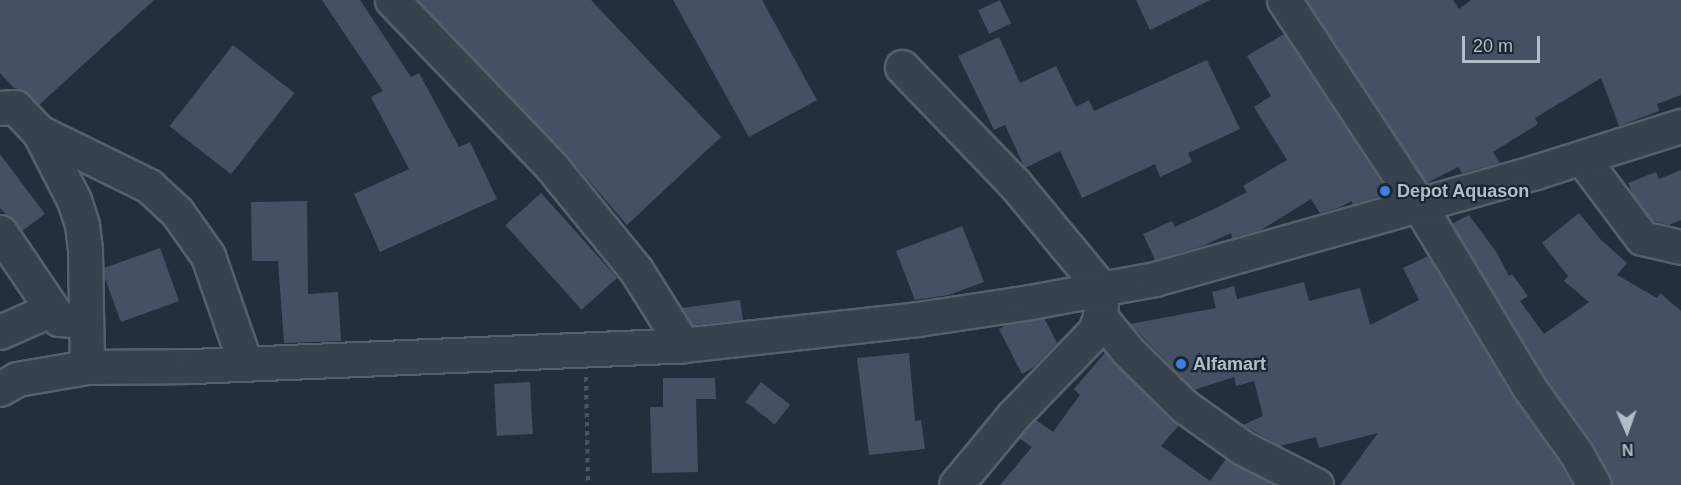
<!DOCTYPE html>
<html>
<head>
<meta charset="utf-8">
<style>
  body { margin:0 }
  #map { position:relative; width:1681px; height:485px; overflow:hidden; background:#242f3e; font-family:Helvetica,sans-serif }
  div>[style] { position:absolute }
  .building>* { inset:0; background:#455162; transform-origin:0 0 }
  .path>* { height:4px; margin-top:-2px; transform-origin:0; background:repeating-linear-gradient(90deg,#44595c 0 4.5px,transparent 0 9px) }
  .roads { filter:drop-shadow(2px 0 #565f6c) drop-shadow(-2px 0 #565f6c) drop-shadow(0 2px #565f6c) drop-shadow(0 -2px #565f6c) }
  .minor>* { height:33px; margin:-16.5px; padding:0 16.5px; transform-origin:16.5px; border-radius:16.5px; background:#38414e }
  .dots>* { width:16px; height:16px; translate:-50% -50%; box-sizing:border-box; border:3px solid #1d2633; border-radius:50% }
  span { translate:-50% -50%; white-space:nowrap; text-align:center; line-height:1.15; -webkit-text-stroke:4.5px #1d2633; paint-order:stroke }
  .poi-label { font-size:18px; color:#b4bcc9; font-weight:700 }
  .left { translate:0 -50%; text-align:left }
  .north { position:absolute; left:1597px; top:401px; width:60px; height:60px; -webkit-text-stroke:4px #1d2633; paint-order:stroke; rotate:178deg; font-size:16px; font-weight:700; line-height:24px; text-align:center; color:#b4bcc9 }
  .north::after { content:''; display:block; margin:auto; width:21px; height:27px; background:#b4bcc9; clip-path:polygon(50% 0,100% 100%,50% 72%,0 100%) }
  .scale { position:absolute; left:1462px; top:36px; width:78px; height:27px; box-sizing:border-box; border:3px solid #b4bcc9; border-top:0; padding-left:8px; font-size:18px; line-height:21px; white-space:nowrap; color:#b4bcc9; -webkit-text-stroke:4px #1d2633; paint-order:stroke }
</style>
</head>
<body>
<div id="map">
  <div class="building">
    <i style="clip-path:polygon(0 0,154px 0,39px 105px,22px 90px,14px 88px,0 73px)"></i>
    <i style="clip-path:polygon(322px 0,360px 0,411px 77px,419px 73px,459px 147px,470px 142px,497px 199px,380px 252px,354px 194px,409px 169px,371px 97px,383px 91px)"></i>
    <i style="clip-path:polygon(418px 0,591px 0,721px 137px,627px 225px,566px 154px)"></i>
    <i style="clip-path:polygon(673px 0,762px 0,817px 100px,749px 137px)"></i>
    <i style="left:1000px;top:0;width:26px;height:24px;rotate:65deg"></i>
    <i style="clip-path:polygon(1136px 0,1210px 0,1150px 30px)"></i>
    <i style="clip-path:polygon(1306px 0,1453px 0,1459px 9px,1471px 0,1681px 0,1681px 95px,1657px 104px,1659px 111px,1619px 126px,1601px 78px,1535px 118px,1538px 124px,1493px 152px,1500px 163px,1462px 173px,1458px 167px,1427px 183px)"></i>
    <i style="clip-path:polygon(1284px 34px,1389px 194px,1353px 204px,1351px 201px,1341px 207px,1320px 213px,1311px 199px,1261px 230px,1232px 238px,1231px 233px,1203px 246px,1155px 260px,1143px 234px,1172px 221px,1175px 227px,1218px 207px,1247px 192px,1243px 186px,1287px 160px,1254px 107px,1271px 96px,1247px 56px)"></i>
    <i style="clip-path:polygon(999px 37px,1020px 83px,1056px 66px,1076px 107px,1089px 100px,1094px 111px,1207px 60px,1240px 129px,1188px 153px,1192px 162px,1160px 177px,1155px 164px,1082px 198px,1060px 151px,1025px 168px,1005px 125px,994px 130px,958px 56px)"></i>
    <i style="left:233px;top:45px;width:78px;height:103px;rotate:38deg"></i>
    <i style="clip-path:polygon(0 154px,45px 214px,22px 231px,0 208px)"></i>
    <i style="clip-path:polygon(1681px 170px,1681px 220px,1669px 225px,1653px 221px,1633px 195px,1628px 183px,1656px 172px,1659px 179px)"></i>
    <i style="left:541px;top:193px;width:114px;height:48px;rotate:48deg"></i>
    <i style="clip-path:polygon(307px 201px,308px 294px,338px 292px,341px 341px,284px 343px,278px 261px,252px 261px,251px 202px)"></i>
    <i style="clip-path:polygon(1579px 213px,1601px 240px,1627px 263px,1617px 275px,1657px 298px,1660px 293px,1681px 311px,1681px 485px,1613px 485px,1592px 444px,1544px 376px,1452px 224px,1469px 215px,1497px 253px,1509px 276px,1512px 274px,1528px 296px,1520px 301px,1544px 334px,1589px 302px,1564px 281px,1568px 276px,1542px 243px)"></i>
    <i style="clip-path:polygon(962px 226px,984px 282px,949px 295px,915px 300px,896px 251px)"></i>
    <i style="clip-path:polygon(160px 248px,179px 301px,121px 322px,104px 276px,104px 268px)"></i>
    <i style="clip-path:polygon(1428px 256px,1512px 396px,1560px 463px,1572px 485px,1340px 485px,1378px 433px,1319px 448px,1316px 437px,1280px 446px,1243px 425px,1263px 416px,1254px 381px,1236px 386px,1234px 377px,1194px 390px,1130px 324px,1216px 308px,1212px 292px,1234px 286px,1237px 299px,1304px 282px,1309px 301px,1360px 288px,1370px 325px,1419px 300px,1403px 268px)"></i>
    <i style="clip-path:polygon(740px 300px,743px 320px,693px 325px,682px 308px)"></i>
    <i style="clip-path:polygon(1044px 318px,1057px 343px,1034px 367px,1022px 374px,999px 329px,1008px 324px)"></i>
    <i style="clip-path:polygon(909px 353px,915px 421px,921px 420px,925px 449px,869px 455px,857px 358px)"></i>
    <i style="clip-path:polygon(1105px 353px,1179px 425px,1161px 446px,1210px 481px,1226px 459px,1275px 485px,1000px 485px,1032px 447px,1019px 438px,1036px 420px,1053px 432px,1080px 395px,1074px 389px)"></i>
    <i style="clip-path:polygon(663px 378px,715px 378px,716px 399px,696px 399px,698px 472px,652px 473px,650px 407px,663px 407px)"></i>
    <i style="left:530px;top:382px;width:52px;height:36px;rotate:87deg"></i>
    <i style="left:761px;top:382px;width:37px;height:25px;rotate:38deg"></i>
  </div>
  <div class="path">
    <i style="left:586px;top:377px;width:108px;rotate:88.9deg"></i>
  </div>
  <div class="roads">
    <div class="minor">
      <i style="left:392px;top:0;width:231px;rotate:46.2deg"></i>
      <i style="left:552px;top:167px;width:133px;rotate:50.8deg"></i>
      <i style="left:636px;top:270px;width:89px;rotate:57.9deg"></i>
      <i style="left:1284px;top:0;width:245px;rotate:56.6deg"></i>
      <i style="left:1419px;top:205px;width:211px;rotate:58.9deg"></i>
      <i style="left:1528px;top:386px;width:82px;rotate:54.4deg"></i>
      <i style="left:1576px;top:453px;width:37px;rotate:61deg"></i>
      <i style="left:902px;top:67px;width:161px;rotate:46deg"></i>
      <i style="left:1014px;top:183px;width:138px;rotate:50.3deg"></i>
      <i style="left:1102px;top:289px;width:28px;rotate:94deg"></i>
      <i style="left:1100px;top:317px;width:15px;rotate:110deg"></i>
      <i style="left:1095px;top:331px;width:118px;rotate:134deg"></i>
      <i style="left:1013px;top:416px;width:89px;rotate:129.6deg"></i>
      <i style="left:0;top:108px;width:15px;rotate:-4deg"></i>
      <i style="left:15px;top:107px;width:35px;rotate:46deg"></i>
      <i style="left:39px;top:132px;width:76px;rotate:62.8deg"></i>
      <i style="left:74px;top:200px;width:26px;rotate:72deg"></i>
      <i style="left:82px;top:225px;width:26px;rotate:83deg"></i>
      <i style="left:85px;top:251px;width:116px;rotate:89deg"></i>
      <i style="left:39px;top:132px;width:123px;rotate:26.1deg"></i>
      <i style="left:149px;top:186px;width:38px;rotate:43deg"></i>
      <i style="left:177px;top:212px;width:54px;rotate:54.8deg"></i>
      <i style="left:208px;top:256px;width:113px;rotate:70.9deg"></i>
      <i style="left:1582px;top:158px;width:100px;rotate:53.1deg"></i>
      <i style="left:1642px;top:238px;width:40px;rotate:13deg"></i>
      <i style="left:0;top:232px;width:105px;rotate:55.9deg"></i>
      <i style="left:59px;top:319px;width:27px;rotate:4deg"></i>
      <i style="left:1100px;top:317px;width:44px;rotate:50.5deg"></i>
      <i style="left:1128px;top:351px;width:78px;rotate:44.5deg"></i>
      <i style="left:1184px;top:406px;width:72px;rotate:35.4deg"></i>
      <i style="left:1243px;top:448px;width:82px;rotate:26.9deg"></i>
      <i style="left:0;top:332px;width:57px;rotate:-23.9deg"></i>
      <i style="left:0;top:389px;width:20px;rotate:-30deg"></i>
      <i style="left:17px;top:379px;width:71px;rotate:-9.7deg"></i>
      <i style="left:87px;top:367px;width:105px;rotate:-0.5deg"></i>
      <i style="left:192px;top:366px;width:491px;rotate:-2.4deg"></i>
      <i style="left:683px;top:345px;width:236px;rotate:-6.3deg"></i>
      <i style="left:918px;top:319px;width:113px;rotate:-8.6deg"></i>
      <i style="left:1030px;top:302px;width:127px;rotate:-10.4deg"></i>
      <i style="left:1155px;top:279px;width:395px;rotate:-15.7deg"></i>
      <i style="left:1535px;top:172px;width:153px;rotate:-17.5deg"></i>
    </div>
  </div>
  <div class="dots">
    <i style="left:1385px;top:191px;background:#3f7fe0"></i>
    <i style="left:1181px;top:364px;background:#3f7fe0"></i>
  </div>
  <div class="poi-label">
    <span class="left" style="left:1397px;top:191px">Depot Aquason</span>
    <span class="left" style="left:1193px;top:364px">Alfamart</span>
  </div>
  <div class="north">N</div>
  <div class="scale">20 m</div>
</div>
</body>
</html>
